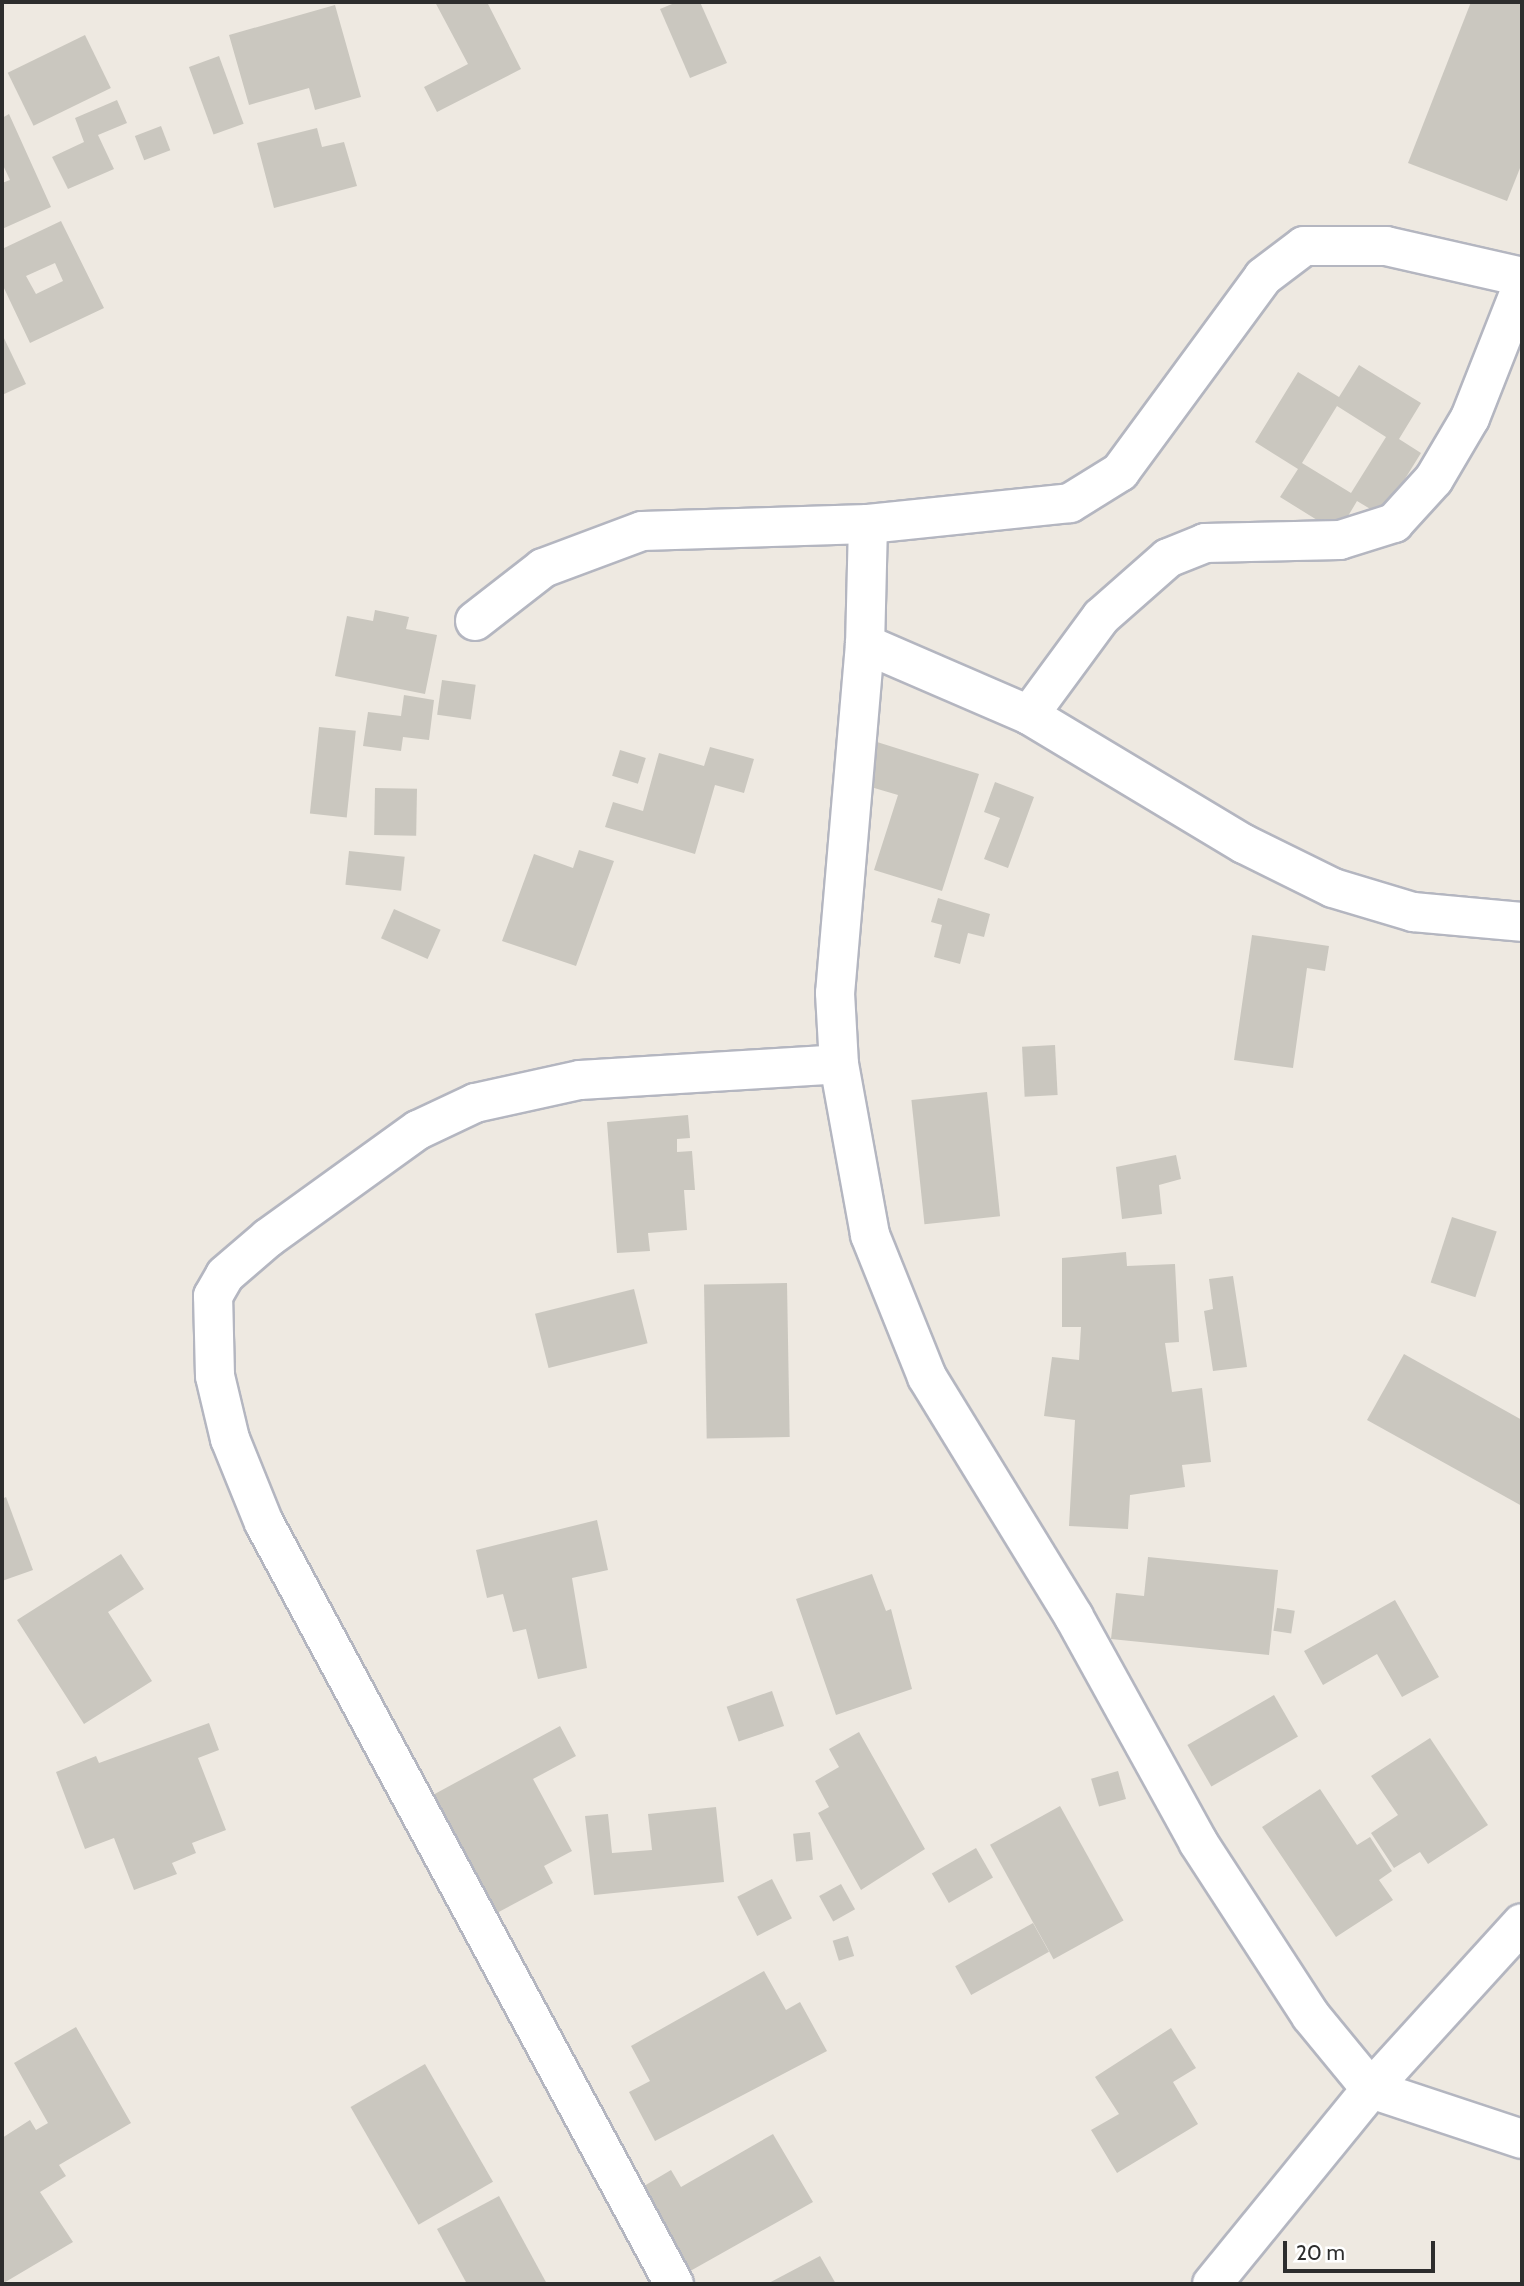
<!DOCTYPE html>
<html>
<head>
<meta charset="utf-8">
<style>
  body { margin:0 }
  #map { position:relative; width:1524px; height:2286px; overflow:hidden; background:#eee9e1; font-family:Cabin,sans-serif }
  div>[style] { position:absolute }
  .building>* { inset:0; background:#cac7bf; transform-origin:0 0 }
  .roads { filter:drop-shadow(2px 0 #b4b6c0) drop-shadow(-2px 0 #b4b6c0) drop-shadow(0 2px #b4b6c0) drop-shadow(0 -2px #b4b6c0) }
  .minor>* { height:38px; margin:-19px; padding:0 19px; transform-origin:19px; border-radius:19px; background:#fff }
  span { translate:-50% -50%; white-space:nowrap; text-align:center; line-height:1.15; -webkit-text-stroke:5px #fff; paint-order:stroke }
  .frame { position:absolute; inset:0; border:4px solid #2d2d2d; pointer-events:none }
  .scale { position:absolute; left:1283px; top:2241px; width:152px; height:32px; box-sizing:border-box; border:4px solid #2d2d2d; border-top:0; padding-left:9px; font-size:21px; line-height:24px; white-space:nowrap; color:#2d2d2d; -webkit-text-stroke:5px #fff; paint-order:stroke }
</style>
</head>
<body>
<div id="map">
  <div class="building">
    <i style="clip-path:polygon(435px 2px,487px 2px,521px 69px,437px 112px,424px 87px,468px 64px)"></i>
    <i style="clip-path:polygon(677px 2px,700px 2px,727px 63px,690px 78px,660px 9px)"></i>
    <i style="clip-path:polygon(1471px 2px,1522px 2px,1522px 163px,1507px 201px,1408px 163px)"></i>
    <i style="clip-path:polygon(335px 5px,361px 97px,315px 110px,309px 88px,249px 105px,229px 35px)"></i>
    <i style="left:85px;top:35px;width:59px;height:86px;rotate:64deg"></i>
    <i style="left:219px;top:56px;width:72px;height:32px;rotate:70deg"></i>
    <i style="clip-path:polygon(117px 100px,127px 123px,98px 135px,114px 169px,68px 189px,52px 157px,84px 142px,75px 118px)"></i>
    <i style="clip-path:polygon(9px 114px,51px 207px,2px 229px,2px 183px,10px 180px,2px 163px,2px 118px)"></i>
    <i style="left:161px;top:126px;width:26px;height:28px;rotate:69deg"></i>
    <i style="clip-path:polygon(317px 128px,322px 147px,344px 142px,357px 186px,274px 208px,257px 143px)"></i>
    <i style="clip-path:polygon(evenodd,61px 221px,104px 308px,30px 343px,2px 284px,2px 249px,61px 221px,55px 263px,63px 281px,36px 294px,26px 276px,55px 263px)"></i>
    <i style="clip-path:polygon(2px 334px,26px 384px,2px 395px)"></i>
    <i style="clip-path:polygon(evenodd,1359px 365px,1421px 403px,1399px 439px,1421px 453px,1382px 516px,1357px 501px,1338px 533px,1280px 497px,1298px 469px,1255px 442px,1298px 372px,1339px 397px,1359px 365px,1337px 406px,1386px 437px,1351px 493px,1302px 463px,1337px 406px)"></i>
    <i style="clip-path:polygon(375px 610px,409px 617px,406px 629px,437px 635px,425px 694px,335px 676px,347px 616px,373px 621px)"></i>
    <i style="left:442px;top:680px;width:34px;height:35px;rotate:8deg"></i>
    <i style="clip-path:polygon(404px 695px,434px 700px,429px 740px,403px 737px,401px 751px,363px 746px,368px 712px,401px 716px)"></i>
    <i style="left:319px;top:727px;width:37px;height:87px;rotate:6deg"></i>
    <i style="clip-path:polygon(877px 742px,979px 774px,942px 891px,874px 870px,898px 795px,864px 785px)"></i>
    <i style="clip-path:polygon(710px 747px,754px 759px,744px 793px,715px 785px,695px 854px,605px 827px,613px 802px,643px 811px,659px 753px,704px 766px)"></i>
    <i style="left:620px;top:750px;width:27px;height:27px;rotate:17deg"></i>
    <i style="clip-path:polygon(995px 782px,1034px 797px,1008px 868px,984px 859px,1000px 818px,984px 812px)"></i>
    <i style="left:375px;top:788px;width:42px;height:47px;rotate:1deg"></i>
    <i style="clip-path:polygon(579px 850px,614px 861px,576px 966px,502px 941px,534px 854px,573px 868px)"></i>
    <i style="left:349px;top:851px;width:56px;height:34px;rotate:6deg"></i>
    <i style="clip-path:polygon(938px 898px,990px 914px,984px 937px,968px 933px,960px 964px,934px 957px,942px 925px,931px 922px)"></i>
    <i style="left:394px;top:909px;width:51px;height:32px;rotate:24deg"></i>
    <i style="clip-path:polygon(1252px 935px,1329px 946px,1325px 971px,1307px 968px,1293px 1068px,1234px 1060px)"></i>
    <i style="left:1055px;top:1045px;width:50px;height:33px;rotate:87deg"></i>
    <i style="left:987px;top:1092px;width:125px;height:76px;rotate:84deg"></i>
    <i style="clip-path:polygon(688px 1115px,690px 1138px,677px 1139px,677px 1152px,692px 1151px,695px 1190px,684px 1190px,687px 1230px,648px 1233px,650px 1251px,617px 1253px,607px 1122px)"></i>
    <i style="clip-path:polygon(1176px 1155px,1181px 1179px,1159px 1185px,1162px 1214px,1122px 1219px,1116px 1167px)"></i>
    <i style="left:1452px;top:1217px;width:47px;height:69px;rotate:18deg"></i>
    <i style="clip-path:polygon(1126px 1252px,1127px 1266px,1175px 1264px,1179px 1342px,1165px 1343px,1172px 1392px,1202px 1388px,1211px 1462px,1182px 1465px,1185px 1487px,1130px 1495px,1128px 1529px,1069px 1526px,1075px 1420px,1044px 1416px,1052px 1357px,1079px 1360px,1081px 1327px,1062px 1327px,1062px 1258px)"></i>
    <i style="clip-path:polygon(1233px 1276px,1247px 1367px,1213px 1371px,1204px 1311px,1213px 1309px,1209px 1279px)"></i>
    <i style="left:787px;top:1283px;width:154px;height:83px;rotate:89deg"></i>
    <i style="left:634px;top:1289px;width:56px;height:102px;rotate:76deg"></i>
    <i style="clip-path:polygon(1404px 1354px,1522px 1420px,1522px 1506px,1367px 1420px)"></i>
    <i style="clip-path:polygon(6px 1497px,33px 1570px,2px 1581px,2px 1499px)"></i>
    <i style="clip-path:polygon(597px 1520px,608px 1570px,572px 1578px,587px 1668px,538px 1679px,526px 1629px,513px 1632px,503px 1594px,487px 1598px,476px 1550px)"></i>
    <i style="clip-path:polygon(121px 1554px,144px 1589px,108px 1612px,152px 1681px,84px 1724px,17px 1620px)"></i>
    <i style="clip-path:polygon(1148px 1557px,1278px 1570px,1269px 1655px,1111px 1639px,1116px 1593px,1144px 1596px)"></i>
    <i style="clip-path:polygon(872px 1574px,886px 1611px,891px 1609px,912px 1689px,836px 1715px,796px 1599px)"></i>
    <i style="clip-path:polygon(1395px 1600px,1439px 1677px,1402px 1697px,1377px 1654px,1323px 1685px,1304px 1651px)"></i>
    <i style="left:1277px;top:1608px;width:18px;height:23px;rotate:9deg"></i>
    <i style="left:772px;top:1691px;width:37px;height:48px;rotate:71deg"></i>
    <i style="left:1274px;top:1695px;width:48px;height:100px;rotate:60deg"></i>
    <i style="clip-path:polygon(209px 1723px,219px 1750px,198px 1758px,226px 1830px,192px 1843px,196px 1853px,172px 1863px,177px 1874px,134px 1890px,114px 1838px,85px 1849px,56px 1772px,96px 1756px,99px 1763px)"></i>
    <i style="clip-path:polygon(560px 1726px,576px 1756px,533px 1779px,572px 1851px,544px 1866px,553px 1883px,495px 1914px,431px 1796px)"></i>
    <i style="clip-path:polygon(859px 1732px,925px 1849px,861px 1890px,818px 1813px,829px 1807px,815px 1781px,839px 1767px,829px 1749px)"></i>
    <i style="clip-path:polygon(1430px 1738px,1488px 1825px,1428px 1864px,1420px 1852px,1394px 1868px,1371px 1833px,1398px 1815px,1371px 1776px)"></i>
    <i style="left:1118px;top:1771px;width:29px;height:28px;rotate:74deg"></i>
    <i style="clip-path:polygon(1320px 1789px,1357px 1845px,1370px 1837px,1392px 1871px,1379px 1880px,1393px 1900px,1336px 1937px,1262px 1827px)"></i>
    <i style="left:1060px;top:1806px;width:131px;height:80px;rotate:61deg"></i>
    <i style="clip-path:polygon(716px 1807px,724px 1882px,594px 1895px,585px 1816px,608px 1814px,612px 1853px,652px 1850px,648px 1814px)"></i>
    <i style="left:810px;top:1832px;width:28px;height:17px;rotate:84deg"></i>
    <i style="left:976px;top:1848px;width:34px;height:51px;rotate:60deg"></i>
    <i style="left:772px;top:1879px;width:44px;height:39px;rotate:63deg"></i>
    <i style="left:841px;top:1884px;width:29px;height:25px;rotate:61deg"></i>
    <i style="left:1033px;top:1923px;width:33px;height:89px;rotate:61deg"></i>
    <i style="left:848px;top:1936px;width:21px;height:16px;rotate:73deg"></i>
    <i style="clip-path:polygon(764px 1971px,786px 2010px,800px 2002px,827px 2051px,655px 2141px,629px 2092px,650px 2081px,631px 2046px)"></i>
    <i style="clip-path:polygon(76px 2027px,131px 2123px,59px 2165px,66px 2176px,40px 2192px,73px 2242px,2px 2284px,2px 2138px,30px 2120px,36px 2130px,48px 2123px,14px 2063px)"></i>
    <i style="clip-path:polygon(1171px 2028px,1196px 2068px,1173px 2082px,1198px 2124px,1117px 2173px,1091px 2130px,1119px 2114px,1095px 2077px)"></i>
    <i style="left:425px;top:2064px;width:136px;height:86px;rotate:60deg"></i>
    <i style="clip-path:polygon(773px 2134px,813px 2202px,676px 2279px,639px 2189px,671px 2170px,681px 2187px)"></i>
    <i style="clip-path:polygon(499px 2196px,547px 2284px,467px 2284px,437px 2229px)"></i>
    <i style="clip-path:polygon(820px 2256px,836px 2284px,767px 2284px)"></i>
  </div>
  <div class="roads">
    <div class="minor">
      <i style="left:868px;top:524px;width:120px;rotate:91.4deg"></i>
      <i style="left:865px;top:644px;width:350px;rotate:94.9deg"></i>
      <i style="left:835px;top:993px;width:71px;rotate:86.8deg"></i>
      <i style="left:839px;top:1064px;width:174px;rotate:79.7deg"></i>
      <i style="left:870px;top:1235px;width:153px;rotate:68.1deg"></i>
      <i style="left:927px;top:1377px;width:281px;rotate:58.5deg"></i>
      <i style="left:1074px;top:1617px;width:257px;rotate:61.1deg"></i>
      <i style="left:1198px;top:1842px;width:207px;rotate:57deg"></i>
      <i style="left:1311px;top:2016px;width:94px;rotate:50.6deg"></i>
      <i style="left:1371px;top:2089px;width:159px;rotate:18.3deg"></i>
      <i style="left:475px;top:621px;width:86px;rotate:-37.9deg"></i>
      <i style="left:543px;top:568px;width:106px;rotate:-20.5deg"></i>
      <i style="left:642px;top:531px;width:226px;rotate:-1.8deg"></i>
      <i style="left:868px;top:524px;width:203px;rotate:-5.9deg"></i>
      <i style="left:1070px;top:503px;width:59px;rotate:-31.8deg"></i>
      <i style="left:1120px;top:472px;width:242px;rotate:-53.7deg"></i>
      <i style="left:1263px;top:277px;width:51px;rotate:-37.1deg"></i>
      <i style="left:1304px;top:246px;width:82px"></i>
      <i style="left:1386px;top:246px;width:139px;rotate:12.8deg"></i>
      <i style="left:865px;top:644px;width:179px;rotate:23.4deg"></i>
      <i style="left:1029px;top:715px;width:251px;rotate:31deg"></i>
      <i style="left:1244px;top:844px;width:99px;rotate:26.3deg"></i>
      <i style="left:1333px;top:888px;width:84px;rotate:16.7deg"></i>
      <i style="left:1413px;top:912px;width:109px;rotate:5.2deg"></i>
      <i style="left:1029px;top:715px;width:122px;rotate:-53.7deg"></i>
      <i style="left:1101px;top:617px;width:89px;rotate:-41.4deg"></i>
      <i style="left:1168px;top:558px;width:40px;rotate:-22deg"></i>
      <i style="left:1205px;top:543px;width:135px;rotate:-1.3deg"></i>
      <i style="left:1340px;top:540px;width:57px;rotate:-17.5deg"></i>
      <i style="left:1394px;top:523px;width:59px;rotate:-47.7deg"></i>
      <i style="left:1434px;top:479px;width:71px;rotate:-59.5deg"></i>
      <i style="left:1470px;top:418px;width:142px;rotate:-68.5deg"></i>
      <i style="left:674px;top:2284px;width:864px;rotate:-118.31deg"></i>
      <i style="left:264px;top:1523px;width:91px;rotate:-112deg"></i>
      <i style="left:230px;top:1439px;width:65px;rotate:-103.4deg"></i>
      <i style="left:215px;top:1376px;width:80px;rotate:-91.4deg"></i>
      <i style="left:213px;top:1296px;width:24px;rotate:-60deg"></i>
      <i style="left:225px;top:1275px;width:57px;rotate:-40.7deg"></i>
      <i style="left:268px;top:1238px;width:185px;rotate:-35.8deg"></i>
      <i style="left:418px;top:1130px;width:63px;rotate:-25.3deg"></i>
      <i style="left:475px;top:1103px;width:107px;rotate:-12.4deg"></i>
      <i style="left:580px;top:1080px;width:259px;rotate:-3.5deg"></i>
      <i style="left:1212px;top:2284px;width:252px;rotate:-50.8deg"></i>
      <i style="left:1371px;top:2089px;width:224px;rotate:-47.7deg"></i>
    </div>
  </div>
  <div class="frame"></div>
  <div class="scale">20 m</div>
</div>
</body>
</html>
